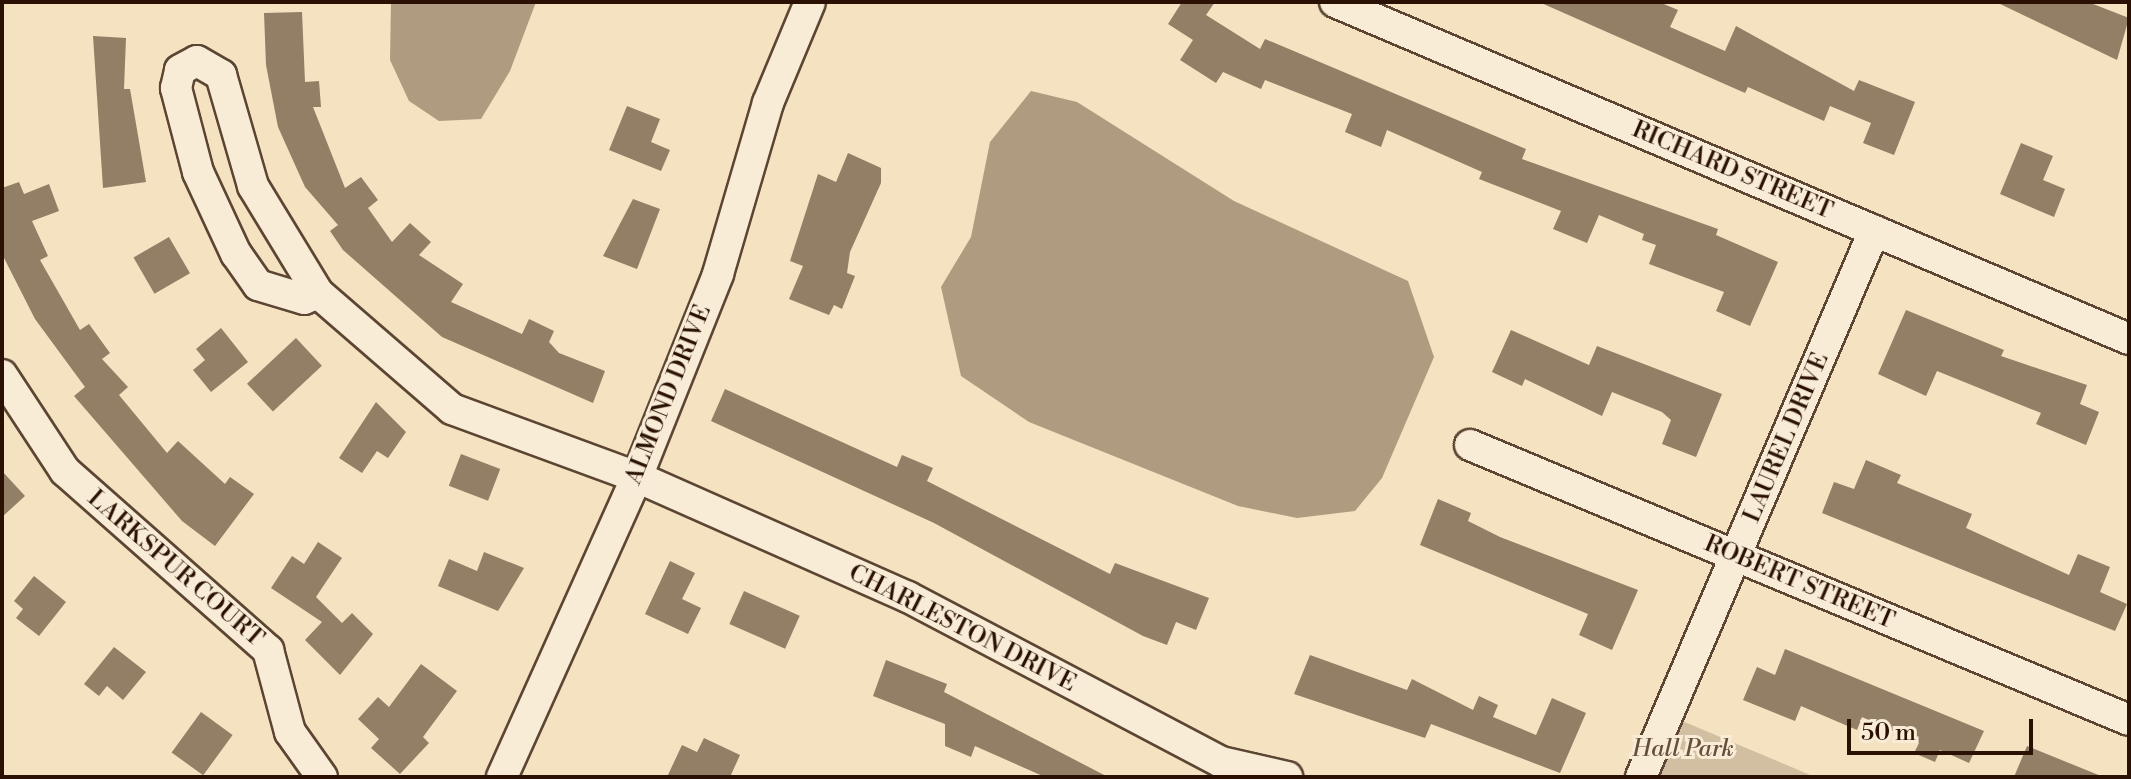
<!DOCTYPE html>
<html>
<head>
<meta charset="utf-8">
<style>
  body { margin:0 }
  #map { position:relative; width:2131px; height:779px; overflow:hidden; background:#f4e2c1; font-family:"Libre Bodoni",serif }
  div>[style] { position:absolute }
  .green>* { inset:0; background:#d2bea1 }
  .water>* { inset:0; background:#af9b80 }
  .building>* { inset:0; background:#937e66; transform-origin:0 0 }
  .roads { filter:drop-shadow(2px 0 #5c4532) drop-shadow(-2px 0 #5c4532) drop-shadow(0 2px #5c4532) drop-shadow(0 -2px #5c4532) }
  .street>* { height:30px; margin:-15px; padding:0 15px; transform-origin:15px; border-radius:15px; background:#f8ecd7 }
  span { translate:-50% -50%; white-space:nowrap; text-align:center; line-height:1.15; -webkit-text-stroke:6px #f8ecd7; paint-order:stroke }
  .street-label { font-size:24px; color:#2a1103 }
  .park-label { font-size:24px; color:#654e3a; font-style:italic }
  .frame { position:absolute; inset:0; border:4px solid #2a1103; pointer-events:none }
  .scale { position:absolute; left:1847px; top:719px; width:186px; height:36px; box-sizing:border-box; border:4px solid #2a1103; border-top:0; padding-left:10px; font-size:24px; line-height:28px; white-space:nowrap; color:#2a1103; -webkit-text-stroke:6px #f8ecd7; paint-order:stroke }
</style>
</head>
<body>
<div id="map">
  <div class="green">
    <i style="clip-path:polygon(1668px 715px,1815px 777px,1641px 777px)"></i>
  </div>
  <div class="water">
    <i style="clip-path:polygon(391px 2px,536px 2px,510px 71px,481px 119px,439px 121px,409px 101px,390px 60px)"></i>
    <i style="clip-path:polygon(1031px 91px,1077px 102px,1234px 201px,1408px 281px,1434px 357px,1382px 478px,1355px 511px,1297px 518px,1238px 506px,1029px 422px,961px 376px,941px 287px,971px 237px,990px 142px)"></i>
  </div>
  <div class="building">
    <i style="clip-path:polygon(1182px 2px,1215px 2px,1206px 15px,1260px 49px,1265px 39px,1526px 149px,1522px 159px,1718px 229px,1716px 235px,1778px 262px,1750px 326px,1716px 311px,1724px 292px,1649px 264px,1656px 245px,1642px 240px,1644px 234px,1599px 215px,1587px 243px,1553px 229px,1561px 211px,1479px 179px,1482px 172px,1387px 130px,1381px 147px,1345px 132px,1352px 114px,1265px 80px,1261px 89px,1223px 72px,1216px 83px,1180px 60px,1193px 40px,1168px 24px)"></i>
    <i style="clip-path:polygon(1539px 2px,1659px 2px,1678px 10px,1670px 27px,1725px 51px,1736px 26px,1854px 91px,1859px 80px,1915px 102px,1894px 155px,1863px 143px,1871px 123px,1830px 106px,1824px 121px,1748px 87px,1745px 93px)"></i>
    <i style="clip-path:polygon(2088px 2px,2129px 18px,2117px 60px,1998px 3px)"></i>
    <i style="clip-path:polygon(302px 12px,305px 82px,319px 81px,321px 107px,313px 107px,345px 188px,361px 177px,378px 200px,368px 208px,392px 242px,410px 223px,431px 242px,419px 255px,463px 284px,451px 302px,522px 334px,529px 319px,554px 331px,549px 342px,559px 353px,605px 371px,593px 403px,442px 337px,343px 250px,330px 231px,338px 225px,305px 187px,278px 127px,266px 65px,264px 13px)"></i>
    <i style="clip-path:polygon(93px 36px,126px 38px,124px 89px,130px 89px,146px 182px,103px 188px)"></i>
    <i style="clip-path:polygon(627px 106px,660px 119px,651px 142px,670px 150px,661px 171px,609px 150px)"></i>
    <i style="clip-path:polygon(2021px 143px,2053px 156px,2043px 180px,2065px 189px,2054px 217px,2000px 194px)"></i>
    <i style="clip-path:polygon(848px 153px,881px 168px,881px 183px,850px 252px,847px 273px,855px 276px,842px 309px,834px 305px,829px 315px,789px 299px,803px 266px,790px 261px,818px 174px,836px 182px)"></i>
    <i style="clip-path:polygon(19px 182px,24px 194px,49px 184px,59px 211px,32px 221px,48px 256px,40px 260px,80px 330px,89px 324px,110px 353px,102px 359px,128px 387px,119px 395px,167px 453px,178px 441px,225px 484px,230px 477px,254px 494px,215px 546px,182px 521px,74px 396px,85px 387px,35px 319px,2px 254px,2px 188px)"></i>
    <i style="clip-path:polygon(633px 199px,660px 209px,637px 269px,603px 256px)"></i>
    <i style="left:169px;top:237px;width:42px;height:41px;rotate:60deg"></i>
    <i style="clip-path:polygon(1906px 310px,2004px 350px,2001px 356px,2087px 385px,2080px 404px,2099px 412px,2086px 445px,2036px 424px,2041px 413px,1937px 371px,1926px 396px,1878px 374px)"></i>
    <i style="clip-path:polygon(221px 328px,248px 362px,211px 392px,193px 370px,205px 360px,196px 349px)"></i>
    <i style="clip-path:polygon(1511px 330px,1589px 365px,1597px 346px,1722px 394px,1696px 457px,1662px 444px,1671px 420px,1662px 412px,1612px 392px,1602px 416px,1525px 379px,1522px 386px,1492px 372px)"></i>
    <i style="left:296px;top:338px;width:38px;height:67px;rotate:47deg"></i>
    <i style="clip-path:polygon(725px 389px,897px 467px,902px 455px,933px 468px,927px 481px,1110px 574px,1115px 563px,1209px 598px,1196px 630px,1176px 622px,1167px 645px,1143px 636px,934px 523px,711px 421px)"></i>
    <i style="clip-path:polygon(376px 402px,406px 432px,388px 458px,377px 451px,362px 473px,339px 458px)"></i>
    <i style="left:461px;top:454px;width:42px;height:34px;rotate:21deg"></i>
    <i style="clip-path:polygon(1866px 460px,1901px 475px,1897px 483px,1972px 514px,1966px 528px,2069px 575px,2078px 554px,2110px 567px,2100px 592px,2127px 604px,2115px 631px,1822px 513px,1834px 482px,1854px 489px)"></i>
    <i style="clip-path:polygon(2px 471px,25px 496px,2px 517px)"></i>
    <i style="clip-path:polygon(1438px 499px,1471px 513px,1468px 521px,1500px 537px,1638px 590px,1612px 650px,1579px 635px,1588px 614px,1420px 545px)"></i>
    <i style="clip-path:polygon(318px 542px,342px 558px,316px 597px,342px 623px,352px 613px,373px 634px,340px 675px,305px 640px,322px 622px,271px 588px,292px 556px,304px 564px)"></i>
    <i style="clip-path:polygon(484px 552px,524px 568px,498px 611px,438px 586px,449px 559px,477px 571px)"></i>
    <i style="clip-path:polygon(670px 561px,695px 573px,682px 599px,701px 608px,688px 634px,645px 614px)"></i>
    <i style="clip-path:polygon(34px 576px,66px 602px,39px 636px,16px 618px,23px 609px,14px 601px)"></i>
    <i style="left:744px;top:591px;width:61px;height:36px;rotate:24deg"></i>
    <i style="clip-path:polygon(114px 647px,146px 672px,123px 700px,107px 686px,99px 696px,84px 684px)"></i>
    <i style="clip-path:polygon(1785px 649px,1984px 731px,1969px 763px,1940px 750px,1935px 762px,1914px 753px,1919px 743px,1862px 717px,1857px 730px,1801px 706px,1795px 721px,1743px 700px,1757px 667px,1775px 675px)"></i>
    <i style="clip-path:polygon(1310px 655px,1407px 690px,1412px 679px,1473px 710px,1479px 696px,1498px 705px,1493px 717px,1536px 735px,1552px 698px,1586px 713px,1560px 773px,1431px 724px,1425px 738px,1294px 694px)"></i>
    <i style="clip-path:polygon(886px 660px,947px 684px,944px 692px,1108px 777px,1045px 777px,975px 746px,971px 757px,945px 746px,945px 724px,873px 696px)"></i>
    <i style="clip-path:polygon(421px 664px,457px 691px,423px 737px,429px 743px,400px 774px,371px 748px,379px 739px,358px 719px,378px 697px,389px 707px)"></i>
    <i style="left:201px;top:712px;width:39px;height:50px;rotate:36deg"></i>
    <i style="clip-path:polygon(704px 738px,740px 755px,730px 777px,667px 777px,682px 745px,697px 752px)"></i>
    <i style="clip-path:polygon(2027px 746px,2101px 776px,2101px 777px,2014px 777px)"></i>
  </div>
  <div class="roads">
    <div class="street">
      <i style="left:1335px;top:2px;width:863px;rotate:23deg"></i>
      <i style="left:318px;top:293px;width:15px;rotate:157deg"></i>
      <i style="left:304px;top:299px;width:48px;rotate:-163.1deg"></i>
      <i style="left:258px;top:285px;width:38px;rotate:-125deg"></i>
      <i style="left:236px;top:254px;width:90px;rotate:-114.9deg"></i>
      <i style="left:198px;top:172px;width:87px;rotate:-104.7deg"></i>
      <i style="left:176px;top:88px;width:18px;rotate:-77deg"></i>
      <i style="left:180px;top:70px;width:19px;rotate:-28deg"></i>
      <i style="left:197px;top:61px;width:28px;rotate:30deg"></i>
      <i style="left:221px;top:75px;width:116px;rotate:73.9deg"></i>
      <i style="left:253px;top:186px;width:125px;rotate:58.7deg"></i>
      <i style="left:318px;top:293px;width:177px;rotate:40.9deg"></i>
      <i style="left:452px;top:409px;width:197px;rotate:20.2deg"></i>
      <i style="left:637px;top:477px;width:296px;rotate:23.9deg"></i>
      <i style="left:908px;top:597px;width:354px;rotate:27.8deg"></i>
      <i style="left:1221px;top:762px;width:68px;rotate:12.8deg"></i>
      <i style="left:2px;top:375px;width:115px;rotate:56.7deg"></i>
      <i style="left:65px;top:471px;width:271px;rotate:41.4deg"></i>
      <i style="left:268px;top:650px;width:85px;rotate:75deg"></i>
      <i style="left:290px;top:732px;width:55px;rotate:54.6deg"></i>
      <i style="left:1470px;top:445px;width:714px;rotate:22.65deg"></i>
      <i style="left:502px;top:777px;width:329px;rotate:-65.8deg"></i>
      <i style="left:637px;top:477px;width:219px;rotate:-68.2deg"></i>
      <i style="left:718px;top:274px;width:178px;rotate:-73.7deg"></i>
      <i style="left:768px;top:103px;width:109px;rotate:-67.4deg"></i>
      <i style="left:1641px;top:777px;width:594px;rotate:-66.89deg"></i>
    </div>
  </div>
  <div class="street-label">
    <span style="left:1732px;top:171px;rotate:23deg">RICHARD STREET</span>
    <span style="left:669px;top:395px;rotate:-68deg">ALMOND DRIVE</span>
    <span style="left:1787px;top:438px;rotate:-67deg">LAUREL DRIVE</span>
    <span style="left:175px;top:569px;rotate:41deg">LARKSPUR COURT</span>
    <span style="left:1799px;top:583px;rotate:23deg">ROBERT STREET</span>
    <span style="left:962px;top:629px;rotate:27deg">CHARLESTON DRIVE</span>
  </div>
  <div class="park-label">
    <span style="left:1683px;top:750px">Hall Park</span>
  </div>
  <div class="frame"></div>
  <div class="scale">50 m</div>
</div>
</body>
</html>
